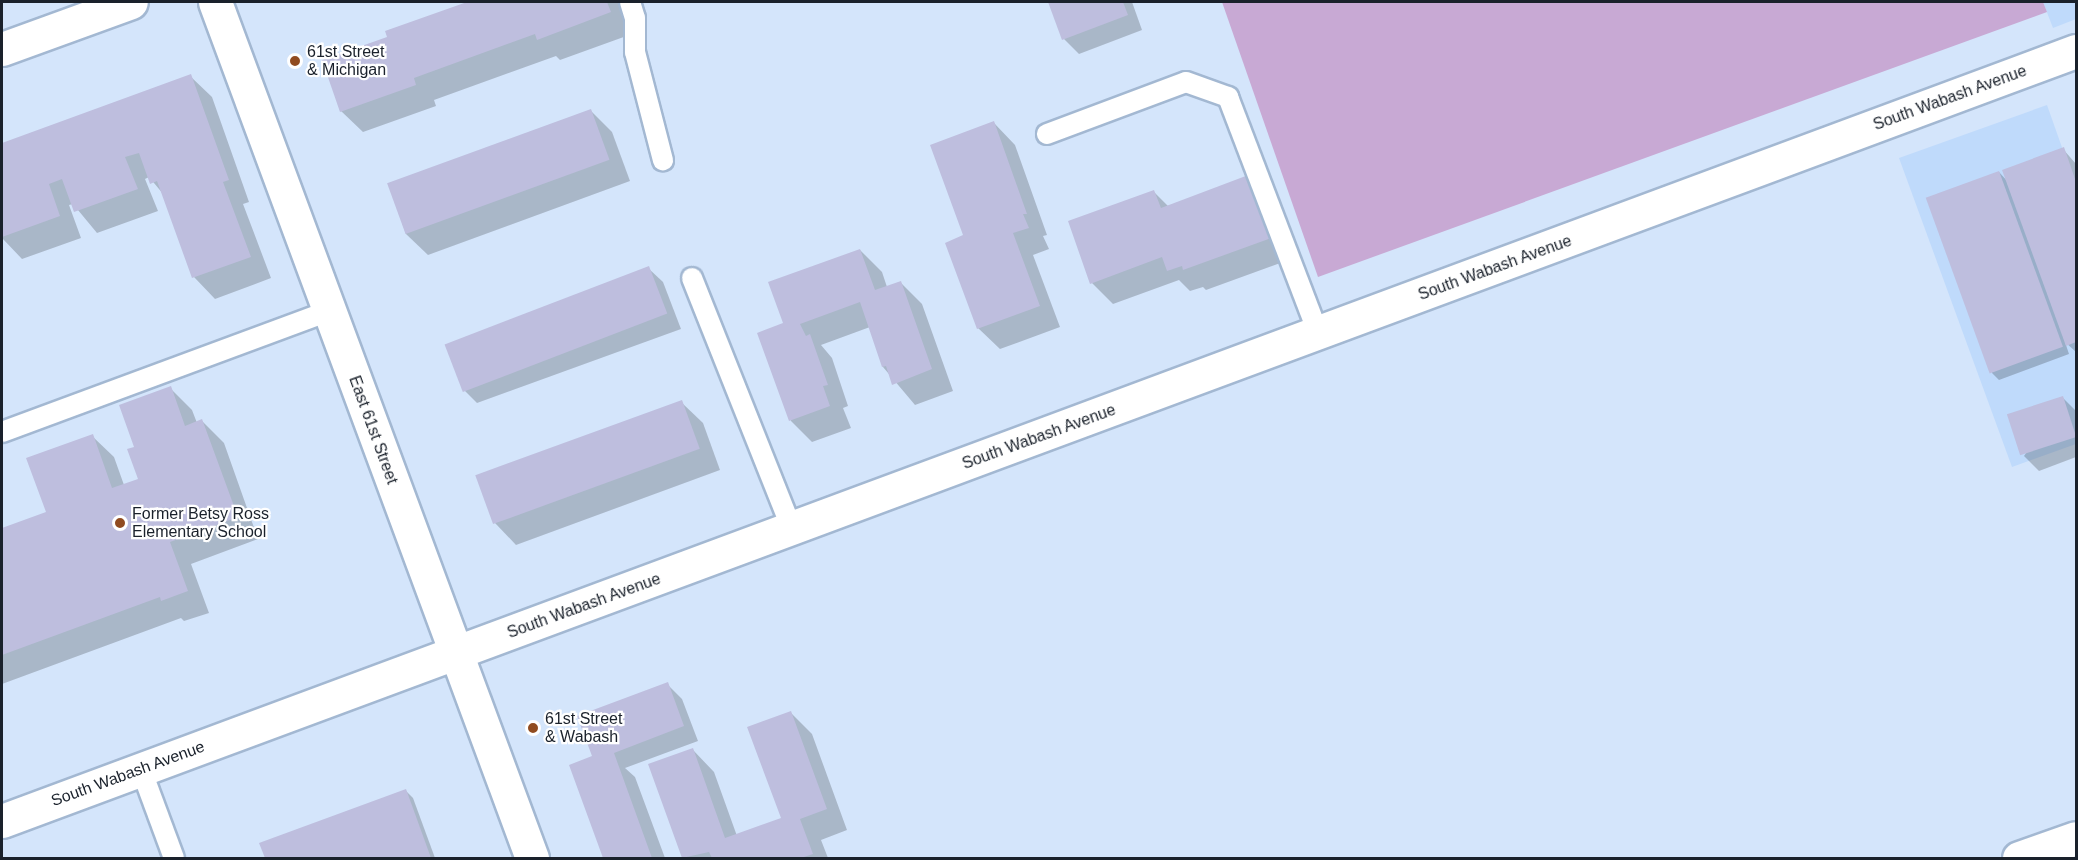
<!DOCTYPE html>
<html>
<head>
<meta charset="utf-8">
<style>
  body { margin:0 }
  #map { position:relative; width:2078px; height:860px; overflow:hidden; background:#d4e5fb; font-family:Arial,sans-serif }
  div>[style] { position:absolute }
  .built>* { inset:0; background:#bfdafb }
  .green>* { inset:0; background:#c8a9d4 }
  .shadow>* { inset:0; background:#0003 }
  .building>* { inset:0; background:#bebede; transform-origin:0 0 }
  .roads { filter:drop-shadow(2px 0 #a3b8d2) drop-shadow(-2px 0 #a3b8d2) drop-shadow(0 2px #a3b8d2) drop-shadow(0 -2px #a3b8d2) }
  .service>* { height:20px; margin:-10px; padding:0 10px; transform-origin:10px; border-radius:10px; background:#fff }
  .minor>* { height:33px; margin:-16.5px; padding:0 16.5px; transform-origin:16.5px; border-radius:16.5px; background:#fff }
  .tertiary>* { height:33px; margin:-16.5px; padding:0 16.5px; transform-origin:16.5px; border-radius:16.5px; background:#fff }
  .secondary>* { height:33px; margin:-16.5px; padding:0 16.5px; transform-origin:16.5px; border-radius:16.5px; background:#fff }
  .dots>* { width:16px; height:16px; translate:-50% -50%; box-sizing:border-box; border:3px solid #fff; border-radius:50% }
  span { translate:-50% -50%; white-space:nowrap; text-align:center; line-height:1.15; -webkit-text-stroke:4.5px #fff; paint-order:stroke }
  .poi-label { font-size:16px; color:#1a212b }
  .left { translate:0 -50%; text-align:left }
  .street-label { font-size:16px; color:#1a212b }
  .frame { position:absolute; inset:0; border:3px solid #1a212b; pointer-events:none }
</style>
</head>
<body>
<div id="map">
  <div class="built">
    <i style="clip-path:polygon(2043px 2px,2076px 2px,2076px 19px,2053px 28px)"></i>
    <i style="clip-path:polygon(2047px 105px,2076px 187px,2076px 444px,2012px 467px,1899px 158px)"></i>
  </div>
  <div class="green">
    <i style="clip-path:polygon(1222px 2px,2043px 2px,2047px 12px,1318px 277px)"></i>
  </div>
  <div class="shadow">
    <i style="clip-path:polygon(471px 2px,620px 2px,632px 34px,560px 60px,556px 56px,434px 100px,436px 106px,363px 132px,341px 111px,389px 38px,387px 32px)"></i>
    <i style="clip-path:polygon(1050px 2px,1132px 2px,1142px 30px,1079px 54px,1064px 39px)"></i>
    <i style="clip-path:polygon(190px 76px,212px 97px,249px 202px,243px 204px,271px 278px,215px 299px,194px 277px,164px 195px,149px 177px,145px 179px,158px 211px,97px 233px,73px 204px,69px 205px,81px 238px,22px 259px,2px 238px,2px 145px)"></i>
    <i style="clip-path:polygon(591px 111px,612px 132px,630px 181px,428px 255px,406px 234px,389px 184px)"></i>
    <i style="clip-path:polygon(994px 123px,1015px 145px,1047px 235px,1043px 236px,1049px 249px,1033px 255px,1060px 327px,1000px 349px,978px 328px,965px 236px)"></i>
    <i style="clip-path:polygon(2063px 149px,2076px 164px,2076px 352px,2065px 342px,2069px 354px,1999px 380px,1992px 373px,1999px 172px,2008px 182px)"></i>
    <i style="clip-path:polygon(1251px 176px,1294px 258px,1206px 290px,1203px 287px,1190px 291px,1179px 280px,1113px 304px,1092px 283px,1153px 191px,1168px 206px)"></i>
    <i style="clip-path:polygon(860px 250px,882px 272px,887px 287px,900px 282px,922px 304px,953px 391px,915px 405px,883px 367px,870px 327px,821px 345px,832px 358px,848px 406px,843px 408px,851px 428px,812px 442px,791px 421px,759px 334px,785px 324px)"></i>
    <i style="clip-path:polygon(648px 268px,663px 282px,681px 329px,477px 403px,462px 388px)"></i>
    <i style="clip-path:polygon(170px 388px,192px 410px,197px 423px,202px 421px,224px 443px,258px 539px,191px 564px,209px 613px,184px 621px,181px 618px,2px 684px,2px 530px,48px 513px,92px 436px,114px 457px,124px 485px,140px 480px,136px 448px)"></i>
    <i style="clip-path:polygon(2063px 398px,2076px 411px,2076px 457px,2039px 471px,2024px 456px)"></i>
    <i style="clip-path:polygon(681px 402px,703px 423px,720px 470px,516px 545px,495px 523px,477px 476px)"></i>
    <i style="clip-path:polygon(667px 684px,682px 699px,698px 741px,625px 768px,635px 777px,665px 858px,604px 858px,571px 766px,594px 757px)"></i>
    <i style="clip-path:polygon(791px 713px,812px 734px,847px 830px,821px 840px,828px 858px,684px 858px,650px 765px,693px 750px,714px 772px,737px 836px,783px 819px)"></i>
    <i style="clip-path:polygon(406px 791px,413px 798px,435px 858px,266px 858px,261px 844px)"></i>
  </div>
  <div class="building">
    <i style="clip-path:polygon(467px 2px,607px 2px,611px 12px,537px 40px,535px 34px,414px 78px,416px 85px,340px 112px,322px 60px,387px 37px,385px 31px)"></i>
    <i style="clip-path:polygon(1048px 2px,1123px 2px,1128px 15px,1062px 40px)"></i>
    <i style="clip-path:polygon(191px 74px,229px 180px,223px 182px,251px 257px,192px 278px,157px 181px,150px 184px,139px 153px,125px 157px,138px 189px,74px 212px,62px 179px,49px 184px,60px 216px,2px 237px,2px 143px)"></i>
    <i style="left:591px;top:109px;width:54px;height:217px;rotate:70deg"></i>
    <i style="clip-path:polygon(994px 121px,1027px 214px,1023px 214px,1029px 228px,1013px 233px,1040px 306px,977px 329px,945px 243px,963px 235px,930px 145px)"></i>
    <i style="clip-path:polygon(2064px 147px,2076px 182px,2076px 342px,2066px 346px,2002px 170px)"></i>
    <i style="left:1999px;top:171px;width:187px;height:78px;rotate:70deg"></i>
    <i style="clip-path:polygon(1251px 174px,1274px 237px,1183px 270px,1182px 266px,1167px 271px,1162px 257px,1090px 284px,1068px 221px,1154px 190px,1161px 208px)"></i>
    <i style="clip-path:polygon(860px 249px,875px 290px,901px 281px,932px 369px,892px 385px,886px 366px,882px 367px,860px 302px,800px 324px,806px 336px,810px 334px,828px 385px,823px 386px,830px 406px,789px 421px,757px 333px,783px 323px,768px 282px)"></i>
    <i style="left:649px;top:266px;width:51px;height:219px;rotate:69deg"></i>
    <i style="clip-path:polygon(171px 386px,185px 426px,202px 419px,238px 517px,170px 542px,188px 591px,161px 601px,160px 597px,2px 655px,2px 528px,46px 512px,26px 458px,93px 434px,112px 488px,138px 479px,127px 449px,134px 447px,119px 405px)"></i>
    <i style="left:2063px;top:396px;width:43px;height:59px;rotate:72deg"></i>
    <i style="left:682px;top:400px;width:52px;height:220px;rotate:70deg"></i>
    <i style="clip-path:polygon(668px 682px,684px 726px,614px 753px,652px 858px,603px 858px,569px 765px,592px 756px,577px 716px)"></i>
    <i style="clip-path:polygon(791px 711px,827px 809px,800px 819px,813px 854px,801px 858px,712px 858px,709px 852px,682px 858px,648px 764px,693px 748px,725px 838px,781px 818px,747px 727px)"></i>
    <i style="clip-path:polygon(406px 789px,431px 858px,265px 858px,259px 843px)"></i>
  </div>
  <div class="roads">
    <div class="service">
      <i style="left:630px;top:2px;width:17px;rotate:73deg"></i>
      <i style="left:635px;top:18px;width:34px;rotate:90deg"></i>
      <i style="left:635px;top:52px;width:112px;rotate:75.5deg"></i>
      <i style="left:1047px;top:134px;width:148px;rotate:-20.5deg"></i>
      <i style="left:1186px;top:82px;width:45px;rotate:19.7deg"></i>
      <i style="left:1228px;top:97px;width:253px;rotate:69.1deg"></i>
      <i style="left:692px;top:278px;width:270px;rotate:68.3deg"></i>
      <i style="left:2px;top:432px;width:349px;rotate:-20.3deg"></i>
      <i style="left:141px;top:769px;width:95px;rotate:69.7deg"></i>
    </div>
    <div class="minor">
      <i style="left:2px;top:821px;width:2212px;rotate:-20.37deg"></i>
    </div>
    <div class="tertiary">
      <i style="left:215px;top:2px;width:913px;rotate:69.68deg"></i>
      <i style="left:2px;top:49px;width:137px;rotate:-20deg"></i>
    </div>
    <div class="secondary">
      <i style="left:2019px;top:858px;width:60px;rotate:-19.3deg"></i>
    </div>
  </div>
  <div class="dots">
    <i style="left:295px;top:61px;background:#904b20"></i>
    <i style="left:120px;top:523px;background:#904b20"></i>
    <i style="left:533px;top:728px;background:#904b20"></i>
  </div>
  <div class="poi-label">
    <span class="left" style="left:307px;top:61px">61st Street<br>&amp; Michigan</span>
    <span class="left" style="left:132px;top:523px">Former Betsy Ross<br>Elementary School</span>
    <span class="left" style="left:545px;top:728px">61st Street<br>&amp; Wabash</span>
  </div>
  <div class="street-label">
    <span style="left:1950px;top:98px;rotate:-20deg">South Wabash Avenue</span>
    <span style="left:1495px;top:268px;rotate:-20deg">South Wabash Avenue</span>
    <span style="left:373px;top:430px;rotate:70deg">East 61st Street</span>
    <span style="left:1039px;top:437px;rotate:-20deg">South Wabash Avenue</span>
    <span style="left:584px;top:606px;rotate:-20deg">South Wabash Avenue</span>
    <span style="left:128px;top:774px;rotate:-20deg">South Wabash Avenue</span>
  </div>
  <div class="frame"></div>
</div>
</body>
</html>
